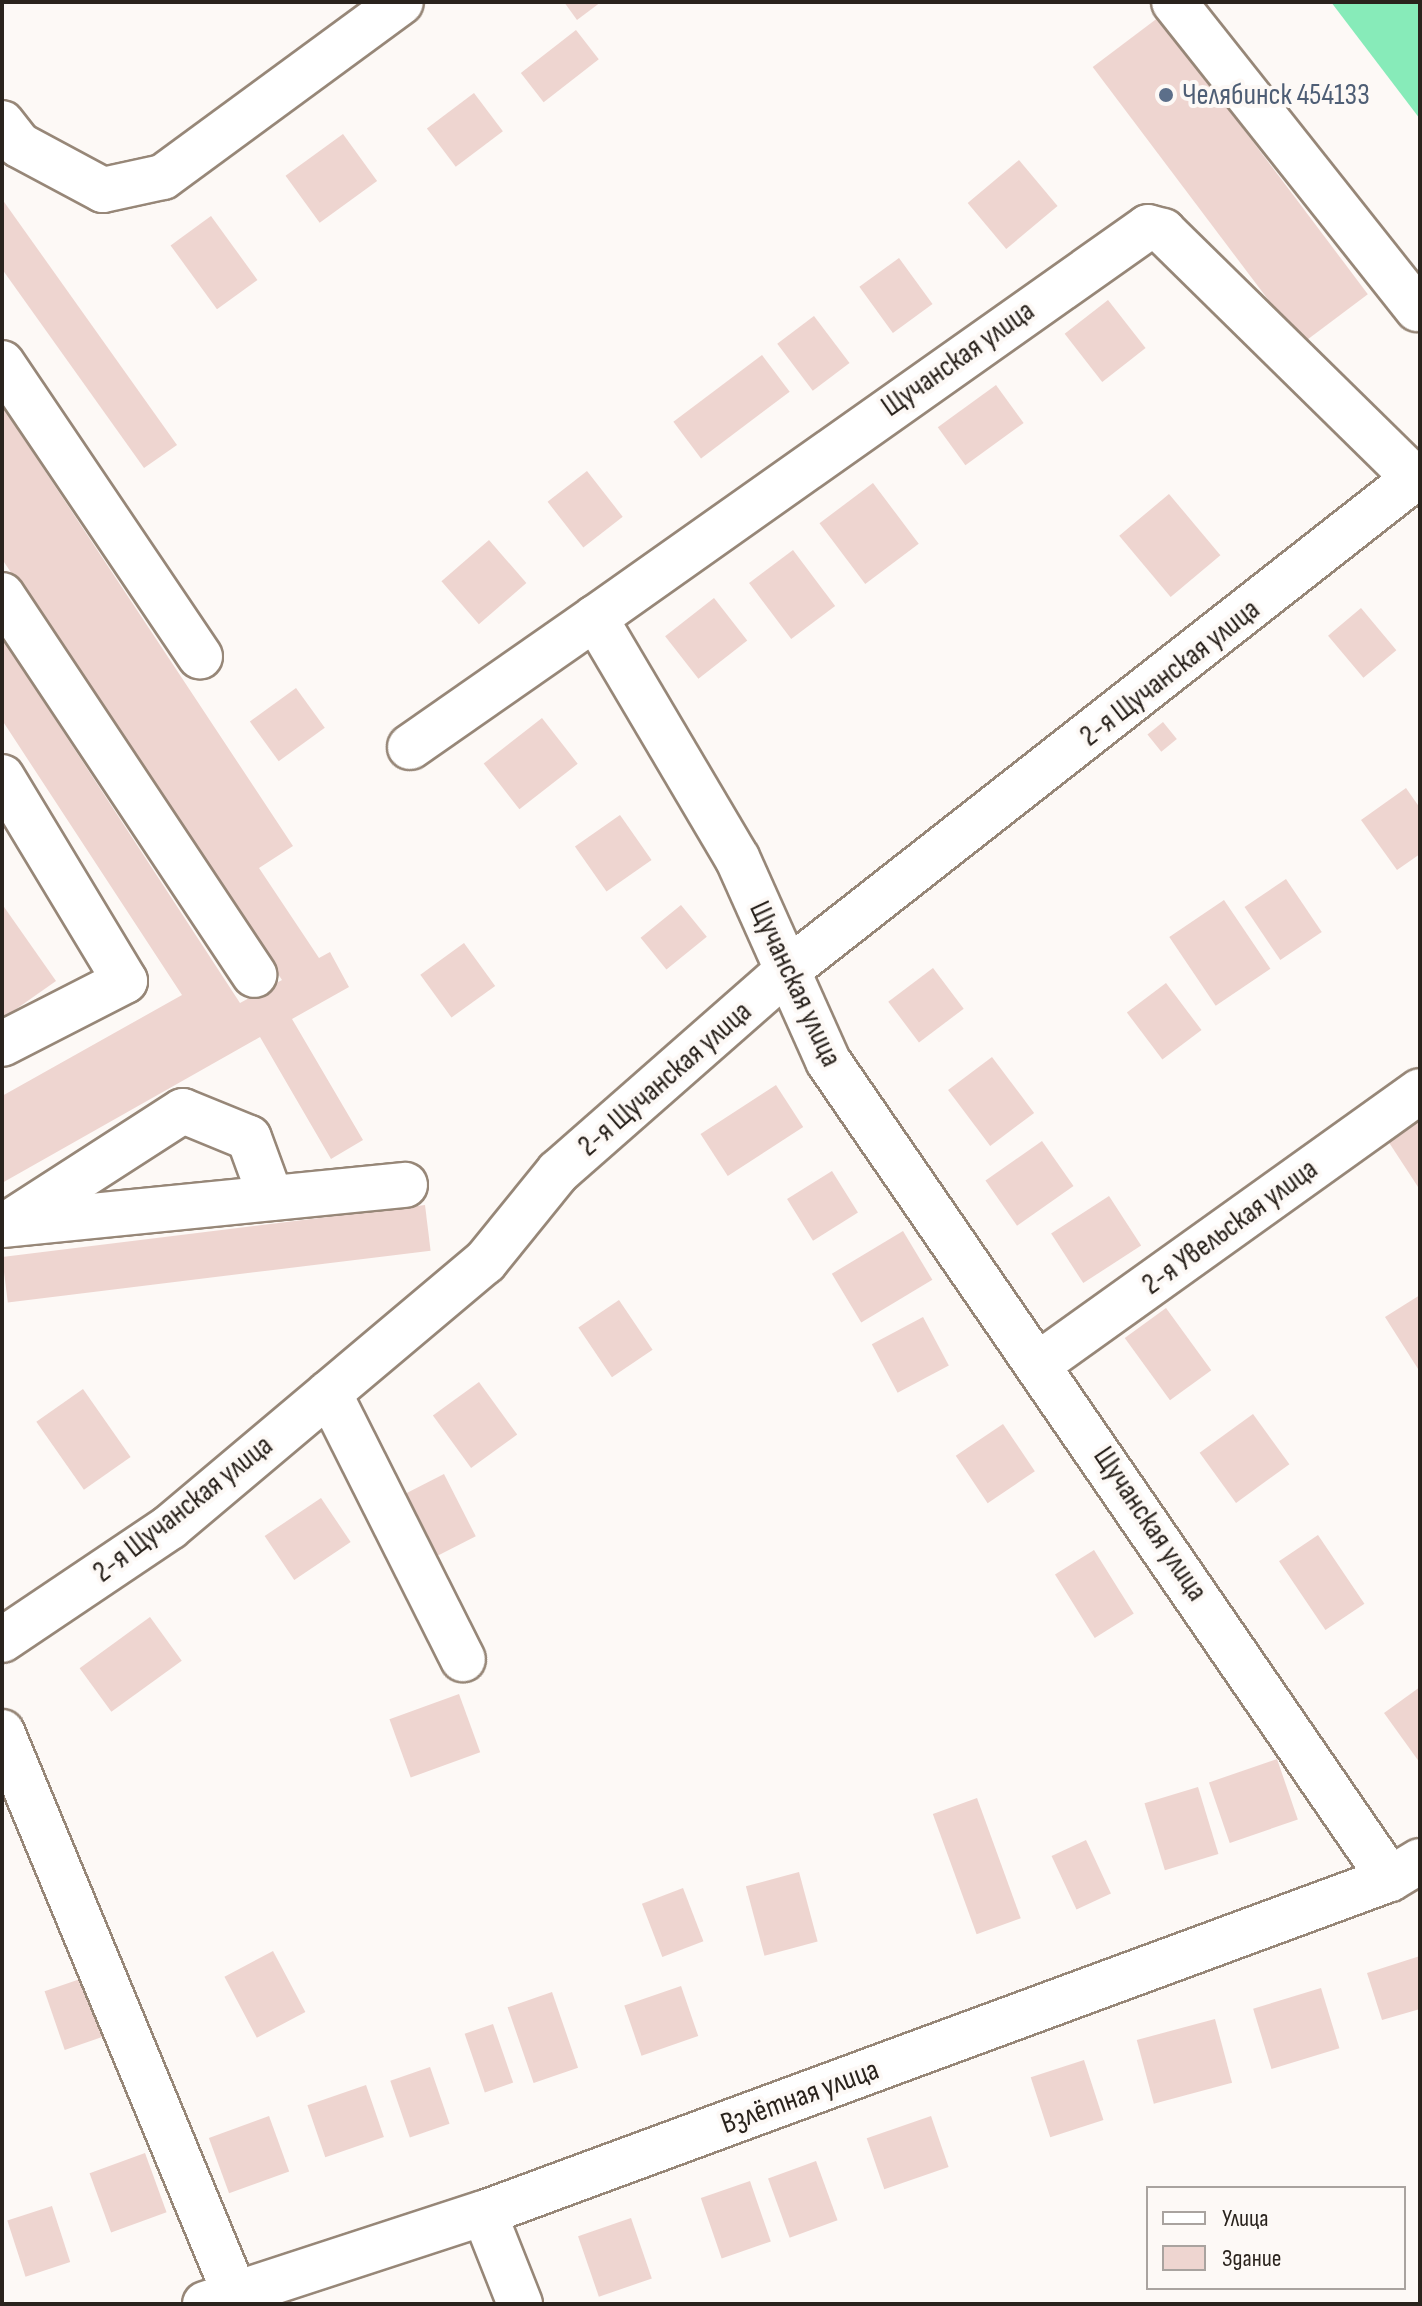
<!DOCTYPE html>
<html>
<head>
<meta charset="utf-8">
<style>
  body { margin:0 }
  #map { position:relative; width:1422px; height:2306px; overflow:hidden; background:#fdf9f6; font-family:"Sofia Sans Condensed",sans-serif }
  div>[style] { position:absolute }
  .green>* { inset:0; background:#87ebb9 }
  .building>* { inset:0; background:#eed5d0; transform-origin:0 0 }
  .roads { filter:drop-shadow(2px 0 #978778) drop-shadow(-2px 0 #978778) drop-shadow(0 2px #978778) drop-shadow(0 -2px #978778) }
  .minor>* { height:44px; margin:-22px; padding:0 22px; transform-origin:22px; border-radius:22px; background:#fff }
  .dots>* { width:22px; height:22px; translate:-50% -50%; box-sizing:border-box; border:4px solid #fdf9f6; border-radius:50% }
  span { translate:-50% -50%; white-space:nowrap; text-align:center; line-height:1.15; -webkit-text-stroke:8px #fdf9f6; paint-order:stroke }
  .service-label { font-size:30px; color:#4e5e75 }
  .left { translate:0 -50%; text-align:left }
  .street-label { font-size:30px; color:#2a231d }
  .frame { position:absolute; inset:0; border:4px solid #2a231d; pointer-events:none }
  .legend { position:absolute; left:1146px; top:2186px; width:260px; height:104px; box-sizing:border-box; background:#fdf9f6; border:2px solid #a9a39f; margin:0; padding:10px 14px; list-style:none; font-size:24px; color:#2a231d }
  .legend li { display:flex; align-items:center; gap:16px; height:40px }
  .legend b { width:40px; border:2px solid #a9a39f }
</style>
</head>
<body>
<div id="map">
  <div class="green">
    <i style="clip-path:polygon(1331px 2px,1420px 2px,1420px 119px)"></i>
  </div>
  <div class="building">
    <i style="clip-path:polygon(564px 2px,601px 2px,577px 20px)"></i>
    <i style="left:1159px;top:17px;width:347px;height:83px;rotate:53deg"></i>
    <i style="left:576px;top:30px;width:37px;height:70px;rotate:52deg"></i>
    <i style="left:474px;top:93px;width:48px;height:59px;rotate:53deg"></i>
    <i style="left:343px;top:134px;width:58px;height:71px;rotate:54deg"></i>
    <i style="left:1019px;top:160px;width:60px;height:67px;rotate:50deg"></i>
    <i style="clip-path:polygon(2px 199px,177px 445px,144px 468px,2px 269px)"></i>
    <i style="left:211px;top:216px;width:79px;height:50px;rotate:54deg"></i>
    <i style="left:899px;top:258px;width:57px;height:49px;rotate:54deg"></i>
    <i style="left:1108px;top:300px;width:61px;height:55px;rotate:52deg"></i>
    <i style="left:814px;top:316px;width:59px;height:46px;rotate:53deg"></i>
    <i style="left:762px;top:355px;width:46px;height:111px;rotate:53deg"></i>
    <i style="left:996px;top:385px;width:47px;height:72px;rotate:54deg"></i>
    <i style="clip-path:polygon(2px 406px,293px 846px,259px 868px,319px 958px,330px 952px,349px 987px,292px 1019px,363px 1140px,331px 1159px,260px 1037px,2px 1183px,2px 1096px,182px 995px,2px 720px,2px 638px,240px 1003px,282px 980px,2px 559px)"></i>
    <i style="left:587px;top:471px;width:58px;height:50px;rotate:52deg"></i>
    <i style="left:873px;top:483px;width:76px;height:67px;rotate:53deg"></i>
    <i style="left:1169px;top:494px;width:80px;height:65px;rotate:50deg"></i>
    <i style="left:489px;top:540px;width:57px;height:63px;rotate:49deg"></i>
    <i style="left:793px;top:550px;width:70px;height:55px;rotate:53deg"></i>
    <i style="left:714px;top:598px;width:54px;height:62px;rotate:52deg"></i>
    <i style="left:1361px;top:608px;width:55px;height:43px;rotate:50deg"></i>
    <i style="left:296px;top:688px;width:49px;height:57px;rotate:54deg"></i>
    <i style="left:542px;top:718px;width:58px;height:74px;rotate:52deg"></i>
    <i style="left:1163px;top:722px;width:22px;height:20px;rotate:51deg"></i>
    <i style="clip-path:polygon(1406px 788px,1420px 808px,1420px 854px,1397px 870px,1361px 820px)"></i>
    <i style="left:620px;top:815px;width:55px;height:55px;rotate:55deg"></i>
    <i style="left:1286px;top:879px;width:64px;height:50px;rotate:56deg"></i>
    <i style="left:1224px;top:900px;width:83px;height:66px;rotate:56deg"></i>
    <i style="clip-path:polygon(2px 904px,56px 981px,2px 1019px)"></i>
    <i style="left:681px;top:905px;width:41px;height:52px;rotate:51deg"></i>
    <i style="left:464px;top:943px;width:53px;height:54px;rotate:54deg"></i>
    <i style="left:933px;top:968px;width:51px;height:56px;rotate:53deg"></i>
    <i style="left:1166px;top:983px;width:59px;height:49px;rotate:53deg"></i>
    <i style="left:992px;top:1057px;width:70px;height:55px;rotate:53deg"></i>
    <i style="left:776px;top:1085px;width:50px;height:90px;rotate:57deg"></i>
    <i style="clip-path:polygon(1420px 1120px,1420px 1190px,1388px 1141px)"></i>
    <i style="left:1042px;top:1141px;width:55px;height:69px;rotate:55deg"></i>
    <i style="left:832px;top:1171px;width:49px;height:53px;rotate:58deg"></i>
    <i style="left:1109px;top:1196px;width:59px;height:69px;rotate:57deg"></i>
    <i style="left:425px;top:1205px;width:46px;height:426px;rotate:83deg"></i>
    <i style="left:903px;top:1231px;width:57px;height:83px;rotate:59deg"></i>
    <i style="clip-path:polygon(1420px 1295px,1420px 1372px,1385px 1317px)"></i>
    <i style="left:619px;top:1300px;width:60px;height:49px;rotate:56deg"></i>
    <i style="left:1166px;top:1308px;width:77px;height:51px;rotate:54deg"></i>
    <i style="left:923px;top:1317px;width:55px;height:58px;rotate:62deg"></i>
    <i style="left:479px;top:1382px;width:65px;height:57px;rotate:54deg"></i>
    <i style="left:83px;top:1389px;width:83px;height:57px;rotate:55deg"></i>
    <i style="left:1253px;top:1414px;width:62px;height:66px;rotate:54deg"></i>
    <i style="left:1003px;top:1424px;width:57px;height:57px;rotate:56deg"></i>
    <i style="left:444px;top:1474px;width:70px;height:55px;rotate:63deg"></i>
    <i style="left:321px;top:1498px;width:53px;height:68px;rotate:56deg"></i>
    <i style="left:1318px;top:1535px;width:83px;height:47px;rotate:56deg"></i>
    <i style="left:1094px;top:1550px;width:75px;height:46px;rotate:58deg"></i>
    <i style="left:150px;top:1617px;width:54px;height:87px;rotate:54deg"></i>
    <i style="clip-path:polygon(1420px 1687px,1420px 1763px,1384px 1713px)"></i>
    <i style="left:459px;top:1694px;width:62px;height:74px;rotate:70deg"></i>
    <i style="left:1277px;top:1759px;width:64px;height:72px;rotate:71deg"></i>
    <i style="left:1198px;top:1787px;width:70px;height:56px;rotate:73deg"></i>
    <i style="left:977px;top:1798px;width:128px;height:47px;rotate:70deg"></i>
    <i style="left:1086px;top:1840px;width:59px;height:38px;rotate:65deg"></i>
    <i style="left:799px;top:1872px;width:72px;height:55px;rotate:75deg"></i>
    <i style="left:683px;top:1888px;width:57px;height:44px;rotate:69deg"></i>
    <i style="left:273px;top:1951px;width:69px;height:55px;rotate:62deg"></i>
    <i style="clip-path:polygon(1420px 1956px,1420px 2009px,1382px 2020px,1367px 1973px)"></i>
    <i style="left:89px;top:1976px;width:62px;height:47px;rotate:71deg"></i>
    <i style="left:681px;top:1986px;width:53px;height:60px;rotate:71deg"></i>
    <i style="left:1321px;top:1988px;width:63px;height:71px;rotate:73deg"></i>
    <i style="left:552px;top:1992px;width:80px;height:47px;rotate:71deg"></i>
    <i style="left:1215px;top:2019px;width:66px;height:81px;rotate:75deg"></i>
    <i style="left:493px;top:2024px;width:62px;height:30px;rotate:71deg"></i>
    <i style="left:1084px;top:2060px;width:63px;height:56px;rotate:72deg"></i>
    <i style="left:430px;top:2067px;width:60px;height:42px;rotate:71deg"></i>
    <i style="left:366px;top:2085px;width:55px;height:62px;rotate:71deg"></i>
    <i style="left:269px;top:2116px;width:59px;height:64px;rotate:70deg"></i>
    <i style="left:931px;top:2116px;width:54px;height:68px;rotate:71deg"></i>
    <i style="left:145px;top:2153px;width:63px;height:59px;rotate:70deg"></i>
    <i style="left:816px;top:2161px;width:63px;height:51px;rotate:70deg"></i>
    <i style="left:750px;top:2181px;width:64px;height:52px;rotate:71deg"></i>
    <i style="left:52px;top:2206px;width:59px;height:47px;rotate:72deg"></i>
    <i style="left:631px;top:2218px;width:64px;height:56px;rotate:71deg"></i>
  </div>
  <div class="roads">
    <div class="minor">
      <i style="left:1174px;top:2px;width:392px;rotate:51.6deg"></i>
      <i style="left:2px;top:123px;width:28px;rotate:52deg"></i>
      <i style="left:19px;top:145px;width:95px;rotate:28.2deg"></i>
      <i style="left:103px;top:190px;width:61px;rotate:-12.2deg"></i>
      <i style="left:163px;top:177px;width:295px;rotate:-36.3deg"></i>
      <i style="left:2px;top:363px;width:354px;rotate:56deg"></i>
      <i style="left:2px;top:595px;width:456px;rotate:56.4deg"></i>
      <i style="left:410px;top:747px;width:226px;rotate:-34.9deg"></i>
      <i style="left:2px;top:777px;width:238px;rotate:58.9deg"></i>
      <i style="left:125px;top:981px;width:138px;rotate:152.9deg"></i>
      <i style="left:12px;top:1221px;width:203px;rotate:-32.8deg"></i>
      <i style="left:183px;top:1111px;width:71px;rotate:22.2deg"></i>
      <i style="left:249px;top:1138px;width:64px;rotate:69.9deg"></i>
      <i style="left:2px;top:1225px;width:405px;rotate:-5.7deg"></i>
      <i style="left:1040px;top:1363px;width:467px;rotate:-35.6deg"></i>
      <i style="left:329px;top:1393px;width:298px;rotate:63.3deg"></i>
      <i style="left:2px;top:1640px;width:202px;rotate:-33.9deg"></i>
      <i style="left:170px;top:1527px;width:412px;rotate:-40.1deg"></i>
      <i style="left:485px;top:1262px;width:116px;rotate:-51deg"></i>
      <i style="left:558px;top:1172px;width:308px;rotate:-41.3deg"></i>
      <i style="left:789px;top:969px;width:802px;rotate:-38.11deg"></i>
      <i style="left:2px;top:1732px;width:608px;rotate:67.48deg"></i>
      <i style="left:1390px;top:1879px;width:992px;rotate:-124.49deg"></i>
      <i style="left:828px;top:1061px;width:222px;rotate:-114.1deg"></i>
      <i style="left:737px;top:858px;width:279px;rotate:-120.6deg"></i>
      <i style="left:595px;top:618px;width:677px;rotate:-35.26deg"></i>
      <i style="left:1148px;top:227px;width:16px;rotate:15deg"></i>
      <i style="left:1163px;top:231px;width:354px;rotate:44.5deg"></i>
      <i style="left:484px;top:2213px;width:98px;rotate:68.4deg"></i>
      <i style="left:205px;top:2304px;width:293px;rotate:-18.1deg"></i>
      <i style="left:484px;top:2213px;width:966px;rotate:-20.24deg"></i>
      <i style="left:1390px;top:1879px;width:35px;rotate:-31deg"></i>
    </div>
  </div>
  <div class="dots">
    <i style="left:1166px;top:95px;background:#5c6f8a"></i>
  </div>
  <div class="service-label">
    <span class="left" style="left:1182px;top:95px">Челябинск 454133</span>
  </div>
  <div class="street-label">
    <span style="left:958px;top:359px;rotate:-35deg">Щучанская улица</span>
    <span style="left:1170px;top:673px;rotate:-38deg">2-я Щучанская улица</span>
    <span style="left:795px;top:984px;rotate:65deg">Щучанская улица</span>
    <span style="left:665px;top:1079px;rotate:-41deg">2-я Щучанская улица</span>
    <span style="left:1230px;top:1227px;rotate:-36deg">2-я Увельская улица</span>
    <span style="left:183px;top:1509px;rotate:-38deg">2-я Щучанская улица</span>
    <span style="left:1150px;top:1524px;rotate:56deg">Щучанская улица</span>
    <span style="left:800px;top:2097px;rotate:-20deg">Взлётная улица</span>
  </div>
  <div class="frame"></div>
  <ul class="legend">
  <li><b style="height:10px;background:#fff"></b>Улица</li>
  <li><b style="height:22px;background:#eed5d0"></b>Здание</li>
  </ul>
</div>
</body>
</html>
